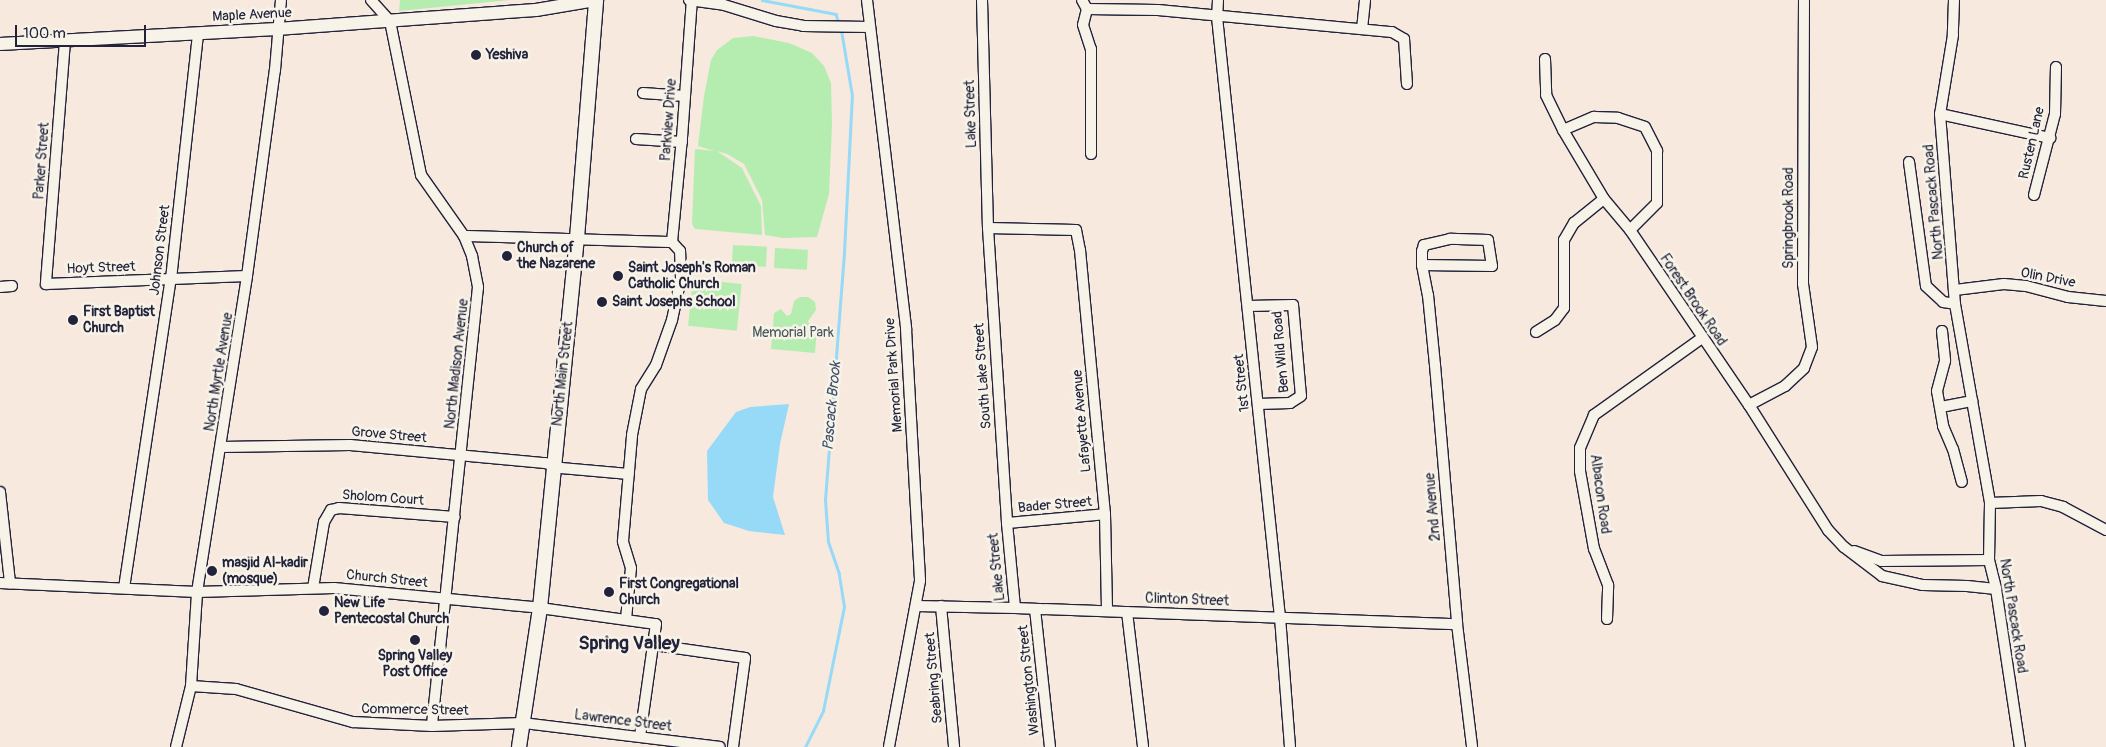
<!DOCTYPE html>
<html>
<head>
<meta charset="utf-8">
<style>
  body { margin:0 }
  #map { position:relative; width:2106px; height:747px; overflow:hidden; background:#f7e9dd; font-family:Pangolin,sans-serif }
  div>[style] { position:absolute }
  .green>* { inset:0; background:#b5edb1; transform-origin:0 0 }
  .water>* { inset:0; background:#96daf8 }
  .stream>* { height:2.5px; margin:-1.25px; padding:0 1.25px; transform-origin:1.25px; border-radius:1.25px; background:#96daf8 }
  .roads { filter:drop-shadow(1px 0 #22223b) drop-shadow(-1px 0 #22223b) drop-shadow(0 1px #22223b) drop-shadow(0 -1px #22223b) }
  .minor>* { height:10px; margin:-5px; padding:0 5px; transform-origin:5px; border-radius:5px; background:#f7f3e8 }
  .tertiary>* { height:12px; margin:-6px; padding:0 6px; transform-origin:6px; border-radius:6px; background:#f7f3e8 }
  .secondary>* { height:14px; margin:-7px; padding:0 7px; transform-origin:7px; border-radius:7px; background:#f7f3e8 }
  .dots>* { width:14px; height:14px; translate:-50% -50%; box-sizing:border-box; border:2px solid #f7f3e8; border-radius:50% }
  span { translate:-50% -50%; white-space:nowrap; text-align:center; line-height:1.15; -webkit-text-stroke:5px #f7f3e8; paint-order:stroke }
  .street-label { font-size:14px; color:#22223b }
  .poi-label { font-size:14px; color:#22223b; font-weight:700 }
  .left { translate:0 -50%; text-align:left }
  .park-label { font-size:14px; color:#475558 }
  .water-label { font-size:15px; color:#3f506a; font-style:italic }
  .district-label { font-size:19px; color:#22223b; font-weight:700 }
  .scale { position:absolute; left:15px; top:25px; width:131px; height:22px; box-sizing:border-box; border:2px solid #22223b; border-top:0; padding-left:6px; font-size:15px; line-height:18px; white-space:nowrap; color:#22223b; -webkit-text-stroke:4px #f7f3e8; paint-order:stroke }
</style>
</head>
<body>
<div id="map">
  <div class="green">
    <i style="clip-path:polygon(400px 0,511px 0,399px 11px)"></i>
    <i style="clip-path:polygon(753px 36px,789px 43px,812px 53px,824px 66px,831px 83px,832px 124px,829px 194px,817px 237px,783px 238px,765px 235px,762px 200px,744px 164px,727px 154px,717px 151px,742px 168px,761px 206px,762px 235px,695px 229px,692px 224px,695px 149px,714px 151px,698px 146px,704px 96px,711px 60px,717px 50px,733px 38px)"></i>
    <i style="left:733px;top:245px;width:34px;height:20px;rotate:3deg"></i>
    <i style="left:775px;top:248px;width:33px;height:20px;rotate:3deg"></i>
    <i style="left:693px;top:279px;width:49px;height:47px;rotate:6deg"></i>
    <i style="clip-path:polygon(800px 297px,808px 297px,815px 302px,816px 310px,808px 321px,811px 327px,817px 328px,815px 353px,771px 349px,774px 313px,781px 309px,787px 316px,791px 314px,794px 301px)"></i>
  </div>
  <div class="water">
    <i style="clip-path:polygon(789px 404px,780px 444px,773px 497px,785px 535px,749px 531px,724px 523px,708px 500px,707px 451px,736px 412px,750px 407px)"></i>
  </div>
  <div class="stream">
    <i style="left:762px;top:0;width:75px;rotate:10.7deg"></i>
    <i style="left:836px;top:14px;width:10px;rotate:73deg"></i>
    <i style="left:805px;top:747px;width:40px;rotate:-63.4deg"></i>
    <i style="left:823px;top:711px;width:106px;rotate:-78.6deg"></i>
    <i style="left:844px;top:607px;width:33px;rotate:-99deg"></i>
    <i style="left:839px;top:574px;width:34px;rotate:-109deg"></i>
    <i style="left:828px;top:542px;width:42px;rotate:-94.1deg"></i>
    <i style="left:825px;top:500px;width:249px;rotate:-85.6deg"></i>
    <i style="left:844px;top:252px;width:156px;rotate:-87.1deg"></i>
    <i style="left:852px;top:96px;width:67px;rotate:-99.5deg"></i>
  </div>
  <div class="roads">
    <div class="minor">
      <i style="left:371px;top:0;width:28px;rotate:48deg"></i>
      <i style="left:390px;top:21px;width:157px;rotate:78.6deg"></i>
      <i style="left:421px;top:175px;width:75px;rotate:54.8deg"></i>
      <i style="left:464px;top:236px;width:22px;rotate:68deg"></i>
      <i style="left:472px;top:256px;width:32px;rotate:79deg"></i>
      <i style="left:478px;top:287px;width:441px;rotate:96deg"></i>
      <i style="left:689px;top:0;width:35px;rotate:8deg"></i>
      <i style="left:724px;top:5px;width:54px;rotate:17.1deg"></i>
      <i style="left:776px;top:21px;width:27px;rotate:10deg"></i>
      <i style="left:803px;top:26px;width:67px;rotate:0.9deg"></i>
      <i style="left:867px;top:0;width:331px;rotate:83.2deg"></i>
      <i style="left:906px;top:329px;width:252px;rotate:86.8deg"></i>
      <i style="left:920px;top:581px;width:169px;rotate:100.6deg"></i>
      <i style="left:982px;top:0;width:228px;rotate:88.5deg"></i>
      <i style="left:988px;top:228px;width:296px;rotate:86.3deg"></i>
      <i style="left:1007px;top:523px;width:85px;rotate:84.6deg"></i>
      <i style="left:1082px;top:0;width:10px;rotate:61deg"></i>
      <i style="left:1218px;top:0;width:17px;rotate:93deg"></i>
      <i style="left:1217px;top:17px;width:603px;rotate:84.01deg"></i>
      <i style="left:1280px;top:617px;width:130px;rotate:85.6deg"></i>
      <i style="left:1954px;top:0;width:35px;rotate:92deg"></i>
      <i style="left:1953px;top:35px;width:80px;rotate:99.3deg"></i>
      <i style="left:1940px;top:114px;width:191px;rotate:85.5deg"></i>
      <i style="left:1955px;top:304px;width:202px;rotate:80deg"></i>
      <i style="left:1990px;top:503px;width:57px;rotate:91deg"></i>
      <i style="left:1989px;top:560px;width:30px;rotate:76deg"></i>
      <i style="left:1996px;top:589px;width:160px;rotate:81.4deg"></i>
      <i style="left:1087px;top:9px;width:71px;rotate:0.8deg"></i>
      <i style="left:1158px;top:10px;width:235px;rotate:5.4deg"></i>
      <i style="left:1392px;top:32px;width:14px;rotate:30deg"></i>
      <i style="left:1404px;top:39px;width:45px;rotate:86.2deg"></i>
      <i style="left:1087px;top:9px;width:16px;rotate:104deg"></i>
      <i style="left:1083px;top:25px;width:25px;rotate:72deg"></i>
      <i style="left:1091px;top:49px;width:105px;rotate:90deg"></i>
      <i style="left:1362px;top:29px;width:29px;rotate:-84deg"></i>
      <i style="left:65px;top:41px;width:244px;rotate:94.5deg"></i>
      <i style="left:46px;top:284px;width:201px;rotate:-2.3deg"></i>
      <i style="left:1545px;top:59px;width:36px;rotate:88deg"></i>
      <i style="left:1546px;top:95px;width:39px;rotate:64deg"></i>
      <i style="left:1563px;top:130px;width:80px;rotate:59.3deg"></i>
      <i style="left:1604px;top:199px;width:40px;rotate:50deg"></i>
      <i style="left:1630px;top:230px;width:212px;rotate:55.8deg"></i>
      <i style="left:1749px;top:405px;width:148px;rotate:57.7deg"></i>
      <i style="left:1828px;top:530px;width:23px;rotate:47deg"></i>
      <i style="left:1844px;top:547px;width:48px;rotate:37.3deg"></i>
      <i style="left:1882px;top:576px;width:42px;rotate:12.4deg"></i>
      <i style="left:1923px;top:585px;width:44px;rotate:1.3deg"></i>
      <i style="left:1967px;top:586px;width:29px;rotate:6deg"></i>
      <i style="left:643px;top:93px;width:42px;rotate:4.1deg"></i>
      <i style="left:1940px;top:114px;width:113px;rotate:12.3deg"></i>
      <i style="left:1563px;top:130px;width:34px;rotate:-23deg"></i>
      <i style="left:1594px;top:117px;width:24px;rotate:2deg"></i>
      <i style="left:1618px;top:118px;width:28px;rotate:18deg"></i>
      <i style="left:1645px;top:127px;width:27px;rotate:63deg"></i>
      <i style="left:1657px;top:151px;width:52px;rotate:90deg"></i>
      <i style="left:1657px;top:203px;width:38px;rotate:135deg"></i>
      <i style="left:636px;top:139px;width:46px;rotate:3.7deg"></i>
      <i style="left:1909px;top:162px;width:125px;rotate:82.2deg"></i>
      <i style="left:1926px;top:286px;width:23px;rotate:43deg"></i>
      <i style="left:1943px;top:302px;width:12px;rotate:9deg"></i>
      <i style="left:2034px;top:195px;width:84px;rotate:-75.5deg"></i>
      <i style="left:2055px;top:114px;width:47px;rotate:-88.8deg"></i>
      <i style="left:988px;top:228px;width:88px;rotate:1.3deg"></i>
      <i style="left:1076px;top:230px;width:20px;rotate:79deg"></i>
      <i style="left:1080px;top:250px;width:265px;rotate:84.6deg"></i>
      <i style="left:1105px;top:514px;width:97px;rotate:88.8deg"></i>
      <i style="left:464px;top:236px;width:208px;rotate:1.7deg"></i>
      <i style="left:672px;top:242px;width:104px;rotate:-84.5deg"></i>
      <i style="left:682px;top:138px;width:138px;rotate:-85.9deg"></i>
      <i style="left:1422px;top:265px;width:70px;rotate:0.8deg"></i>
      <i style="left:1492px;top:266px;width:26px;rotate:-99deg"></i>
      <i style="left:1488px;top:240px;width:38px;rotate:-178deg"></i>
      <i style="left:1450px;top:239px;width:27px;rotate:167deg"></i>
      <i style="left:1424px;top:245px;width:6px;rotate:108deg"></i>
      <i style="left:1422px;top:251px;width:14px;rotate:90deg"></i>
      <i style="left:1422px;top:265px;width:31px;rotate:79deg"></i>
      <i style="left:1428px;top:295px;width:70px;rotate:84.3deg"></i>
      <i style="left:1435px;top:365px;width:260px;rotate:85.1deg"></i>
      <i style="left:1457px;top:624px;width:124px;rotate:83deg"></i>
      <i style="left:0;top:287px;width:12px;rotate:-5deg"></i>
      <i style="left:1955px;top:290px;width:49px;rotate:-7deg"></i>
      <i style="left:2004px;top:284px;width:22px;rotate:5deg"></i>
      <i style="left:2026px;top:286px;width:43px;rotate:14.7deg"></i>
      <i style="left:2068px;top:297px;width:38px;rotate:6deg"></i>
      <i style="left:1248px;top:306px;width:45px;rotate:-1.3deg"></i>
      <i style="left:1293px;top:305px;width:91px;rotate:85deg"></i>
      <i style="left:1301px;top:396px;width:13px;rotate:148deg"></i>
      <i style="left:1290px;top:403px;width:32px;rotate:178deg"></i>
      <i style="left:1942px;top:331px;width:30px;rotate:84deg"></i>
      <i style="left:1945px;top:361px;width:31px;rotate:105deg"></i>
      <i style="left:1937px;top:391px;width:36px;rotate:80deg"></i>
      <i style="left:1943px;top:426px;width:25px;rotate:67deg"></i>
      <i style="left:1953px;top:449px;width:34px;rotate:75deg"></i>
      <i style="left:1536px;top:332px;width:22px;rotate:-32deg"></i>
      <i style="left:1555px;top:320px;width:15px;rotate:-53deg"></i>
      <i style="left:1564px;top:308px;width:68px;rotate:-90deg"></i>
      <i style="left:1564px;top:240px;width:20px;rotate:-60deg"></i>
      <i style="left:1574px;top:223px;width:38px;rotate:-39deg"></i>
      <i style="left:1749px;top:405px;width:41px;rotate:-27.8deg"></i>
      <i style="left:1785px;top:386px;width:26px;rotate:-43deg"></i>
      <i style="left:1804px;top:368px;width:22px;rotate:-69deg"></i>
      <i style="left:1812px;top:347px;width:64px;rotate:-98.1deg"></i>
      <i style="left:1803px;top:284px;width:284px;rotate:-89.8deg"></i>
      <i style="left:1941px;top:407px;width:32px;rotate:-11deg"></i>
      <i style="left:221px;top:447px;width:129px;rotate:-0.9deg"></i>
      <i style="left:350px;top:445px;width:196px;rotate:5.3deg"></i>
      <i style="left:545px;top:463px;width:17px;rotate:17deg"></i>
      <i style="left:561px;top:468px;width:68px;rotate:5deg"></i>
      <i style="left:0;top:492px;width:92px;rotate:83.7deg"></i>
      <i style="left:1990px;top:503px;width:51px;rotate:-2.2deg"></i>
      <i style="left:2041px;top:501px;width:23px;rotate:15deg"></i>
      <i style="left:2063px;top:507px;width:49px;rotate:28.1deg"></i>
      <i style="left:1007px;top:523px;width:98px;rotate:-5.2deg"></i>
      <i style="left:1854px;top:551px;width:29px;rotate:20deg"></i>
      <i style="left:1881px;top:561px;width:108px;rotate:-0.5deg"></i>
      <i style="left:0;top:583px;width:197px;rotate:2.6deg"></i>
      <i style="left:197px;top:592px;width:137px;rotate:-1.7deg"></i>
      <i style="left:334px;top:588px;width:207px;rotate:5.5deg"></i>
      <i style="left:540px;top:608px;width:117px;rotate:7.9deg"></i>
      <i style="left:656px;top:624px;width:113px;rotate:98.1deg"></i>
      <i style="left:124px;top:588px;width:313px;rotate:-81.4deg"></i>
      <i style="left:171px;top:279px;width:247px;rotate:-83.7deg"></i>
      <i style="left:313px;top:588px;width:67px;rotate:-80.5deg"></i>
      <i style="left:324px;top:522px;width:14px;rotate:-60deg"></i>
      <i style="left:331px;top:510px;width:8px;rotate:-14deg"></i>
      <i style="left:339px;top:508px;width:116px;rotate:4.4deg"></i>
      <i style="left:916px;top:606px;width:99px;rotate:1.2deg"></i>
      <i style="left:1015px;top:608px;width:442px;rotate:2.1deg"></i>
      <i style="left:941px;top:606px;width:142px;rotate:84.7deg"></i>
      <i style="left:1035px;top:609px;width:139px;rotate:83.8deg"></i>
      <i style="left:1127px;top:612px;width:136px;rotate:83.2deg"></i>
      <i style="left:626px;top:619px;width:51px;rotate:-84.4deg"></i>
      <i style="left:631px;top:568px;width:28px;rotate:-107deg"></i>
      <i style="left:623px;top:541px;width:106px;rotate:-85.1deg"></i>
      <i style="left:632px;top:435px;width:47px;rotate:-78.9deg"></i>
      <i style="left:641px;top:389px;width:28px;rotate:-58deg"></i>
      <i style="left:656px;top:365px;width:48px;rotate:-70.4deg"></i>
      <i style="left:672px;top:320px;width:43px;rotate:-77.9deg"></i>
      <i style="left:681px;top:278px;width:27px;rotate:-92deg"></i>
      <i style="left:680px;top:251px;width:12px;rotate:-132deg"></i>
      <i style="left:1607px;top:619px;width:34px;rotate:-88deg"></i>
      <i style="left:1608px;top:585px;width:39px;rotate:-111deg"></i>
      <i style="left:1594px;top:549px;width:79px;rotate:-100.2deg"></i>
      <i style="left:1580px;top:471px;width:23px;rotate:-90deg"></i>
      <i style="left:1580px;top:448px;width:36px;rotate:-67deg"></i>
      <i style="left:1594px;top:415px;width:133px;rotate:-35.5deg"></i>
      <i style="left:654px;top:645px;width:92px;rotate:8.1deg"></i>
      <i style="left:745px;top:658px;width:90px;rotate:97.7deg"></i>
      <i style="left:191px;top:686px;width:45px;rotate:3.8deg"></i>
      <i style="left:236px;top:689px;width:122px;rotate:15.8deg"></i>
      <i style="left:353px;top:722px;width:79px;rotate:2.9deg"></i>
      <i style="left:432px;top:726px;width:91px;rotate:-1.9deg"></i>
      <i style="left:523px;top:723px;width:198px;rotate:6.9deg"></i>
      <i style="left:176px;top:747px;width:63px;rotate:-76.2deg"></i>
      <i style="left:191px;top:686px;width:94px;rotate:-86.3deg"></i>
      <i style="left:197px;top:592px;width:320px;rotate:-81deg"></i>
      <i style="left:247px;top:276px;width:208px;rotate:-82.3deg"></i>
      <i style="left:275px;top:70px;width:70px;rotate:-85.1deg"></i>
    </div>
    <div class="tertiary">
      <i style="left:0;top:44px;width:277px;rotate:-3.1deg"></i>
      <i style="left:277px;top:29px;width:149px;rotate:-4.2deg"></i>
      <i style="left:426px;top:18px;width:110px;rotate:-4.2deg"></i>
      <i style="left:536px;top:10px;width:60px;rotate:-9.6deg"></i>
    </div>
    <div class="secondary">
      <i style="left:519px;top:747px;width:141px;rotate:-81.4deg"></i>
      <i style="left:540px;top:608px;width:372px;rotate:-84.3deg"></i>
      <i style="left:577px;top:238px;width:239px;rotate:-85.4deg"></i>
    </div>
  </div>
  <div class="dots">
    <i style="left:476px;top:55px;background:#22223b"></i>
    <i style="left:507px;top:256px;background:#22223b"></i>
    <i style="left:618px;top:276px;background:#22223b"></i>
    <i style="left:602px;top:302px;background:#22223b"></i>
    <i style="left:73px;top:320px;background:#22223b"></i>
    <i style="left:212px;top:571px;background:#22223b"></i>
    <i style="left:609px;top:592px;background:#22223b"></i>
    <i style="left:324px;top:611px;background:#22223b"></i>
    <i style="left:415px;top:640px;background:#22223b"></i>
  </div>
  <div class="street-label">
    <span style="left:252px;top:15px;rotate:-3deg">Maple Avenue</span>
    <span style="left:971px;top:114px;rotate:-92deg">Lake Street</span>
    <span style="left:669px;top:120px;rotate:-86deg">Parkview Drive</span>
    <span style="left:2032px;top:143px;rotate:-77deg">Rusten Lane</span>
    <span style="left:42px;top:161px;rotate:-86deg">Parker Street</span>
    <span style="left:1934px;top:202px;rotate:-95deg">North Pascack Road</span>
    <span style="left:1789px;top:218px;rotate:-90deg">Springbrook Road</span>
    <span style="left:160px;top:250px;rotate:-83deg">Johnson Street</span>
    <span style="left:101px;top:268px;rotate:-2deg">Hoyt Street</span>
    <span style="left:2048px;top:278px;rotate:11deg">Olin Drive</span>
    <span style="left:1693px;top:300px;rotate:56deg">Forest Brook Road</span>
    <span style="left:1281px;top:352px;rotate:-95deg">Ben Wild Road</span>
    <span style="left:457px;top:364px;rotate:-84deg">North Madison Avenue</span>
    <span style="left:219px;top:372px;rotate:-81deg">North Myrtle Avenue</span>
    <span style="left:563px;top:374px;rotate:-84deg">North Main Street</span>
    <span style="left:894px;top:375px;rotate:-94deg">Memorial Park Drive</span>
    <span style="left:983px;top:376px;rotate:-94deg">South Lake Street</span>
    <span style="left:1242px;top:383px;rotate:-96deg">1st Street</span>
    <span style="left:1082px;top:421px;rotate:-95deg">Lafayette Avenue</span>
    <span style="left:389px;top:435px;rotate:5deg">Grove Street</span>
    <span style="left:1600px;top:494px;rotate:82deg">Albacon Road</span>
    <span style="left:383px;top:498px;rotate:4deg">Sholom Court</span>
    <span style="left:1055px;top:505px;rotate:-5deg">Bader Street</span>
    <span style="left:1433px;top:507px;rotate:-95deg">2nd Avenue</span>
    <span style="left:997px;top:567px;rotate:-96deg">Lake Street</span>
    <span style="left:387px;top:579px;rotate:6deg">Church Street</span>
    <span style="left:1187px;top:600px;rotate:2deg">Clinton Street</span>
    <span style="left:2013px;top:616px;rotate:81deg">North Pascack Road</span>
    <span style="left:934px;top:678px;rotate:-95deg">Seabring Street</span>
    <span style="left:1029px;top:680px;rotate:-96deg">Washington Street</span>
    <span style="left:415px;top:710px;rotate:1deg">Commerce Street</span>
    <span style="left:623px;top:721px;rotate:7deg">Lawrence Street</span>
  </div>
  <div class="poi-label">
    <span class="left" style="left:486px;top:55px">Yeshiva</span>
    <span class="left" style="left:517px;top:256px">Church of<br>the Nazarene</span>
    <span class="left" style="left:628px;top:276px">Saint Joseph's Roman<br>Catholic Church</span>
    <span class="left" style="left:612px;top:302px">Saint Josephs School</span>
    <span class="left" style="left:83px;top:320px">First Baptist<br>Church</span>
    <span class="left" style="left:222px;top:571px">masjid Al-kadir<br>(mosque)</span>
    <span class="left" style="left:619px;top:592px">First Congregational<br>Church</span>
    <span class="left" style="left:334px;top:611px">New Life<br>Pentecostal Church</span>
    <span style="left:415px;top:664px">Spring Valley<br>Post Office</span>
  </div>
  <div class="park-label">
    <span style="left:793px;top:333px">Memorial Park</span>
  </div>
  <div class="water-label">
    <span style="left:832px;top:406px;rotate:-85deg">Pascack Brook</span>
  </div>
  <div class="district-label">
    <span style="left:629px;top:644px">Spring Valley</span>
  </div>
  <div class="scale">100 m</div>
</div>
</body>
</html>
